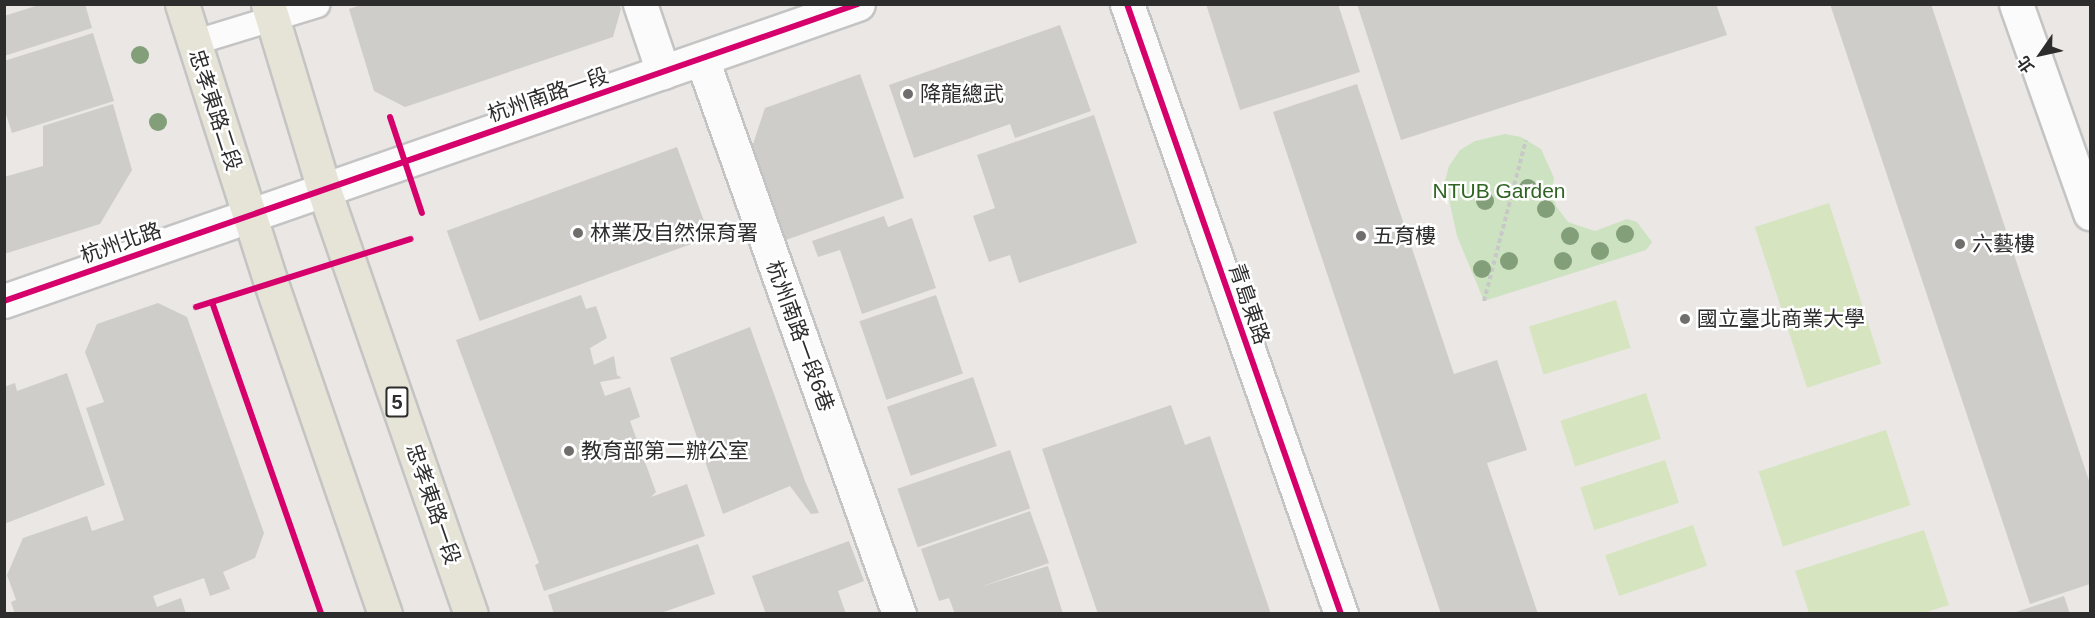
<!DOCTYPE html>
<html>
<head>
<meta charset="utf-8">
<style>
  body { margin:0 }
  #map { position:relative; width:2095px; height:618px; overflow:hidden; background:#eae7e4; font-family:Arial,"Noto Sans TC",sans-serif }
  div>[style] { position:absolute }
  .green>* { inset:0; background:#cde2c1 }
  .pitch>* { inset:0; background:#d6e5bf; transform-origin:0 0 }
  .building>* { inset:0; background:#cfcdca; transform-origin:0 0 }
  .path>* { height:4px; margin-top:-2px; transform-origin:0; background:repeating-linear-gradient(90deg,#c8c8c8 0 4.5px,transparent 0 7.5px) }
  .roads { filter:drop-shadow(2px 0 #c4c4c4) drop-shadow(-2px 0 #c4c4c4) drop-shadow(0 2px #c4c4c4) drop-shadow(0 -2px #c4c4c4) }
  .service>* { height:24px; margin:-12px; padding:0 12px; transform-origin:12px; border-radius:12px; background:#fcfbfb }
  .minor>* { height:33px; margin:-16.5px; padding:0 16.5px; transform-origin:16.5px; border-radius:16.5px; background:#fcfbfb }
  .tertiary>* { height:33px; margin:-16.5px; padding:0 16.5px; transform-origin:16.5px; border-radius:16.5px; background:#fcfbfb }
  .primary>* { height:33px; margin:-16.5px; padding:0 16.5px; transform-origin:16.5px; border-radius:16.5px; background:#e6e3d7 }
  .cycleway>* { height:6px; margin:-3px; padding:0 3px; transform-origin:3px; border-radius:3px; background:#d6006c }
  .trees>* { width:18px; height:18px; margin:-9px; border-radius:50%; background:#839f7a }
  .dots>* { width:16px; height:16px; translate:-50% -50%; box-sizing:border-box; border:3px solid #fff; border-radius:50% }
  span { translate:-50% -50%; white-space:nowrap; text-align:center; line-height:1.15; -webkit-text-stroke:5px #fff; paint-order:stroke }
  .shield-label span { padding:2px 4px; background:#fff; border:2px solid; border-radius:4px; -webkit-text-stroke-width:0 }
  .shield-label { font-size:20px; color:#2d2d2d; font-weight:700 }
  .poi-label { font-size:21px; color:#2d2d2d }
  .left { translate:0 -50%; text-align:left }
  .street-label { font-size:21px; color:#2d2d2d }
  .park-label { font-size:21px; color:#2f6423 }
  .frame { position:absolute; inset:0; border:6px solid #2d2d2d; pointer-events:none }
  .north { position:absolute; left:2011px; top:24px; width:60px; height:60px; -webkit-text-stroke:4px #fff; paint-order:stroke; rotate:236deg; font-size:16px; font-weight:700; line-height:24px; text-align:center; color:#2d2d2d }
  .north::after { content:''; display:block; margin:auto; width:21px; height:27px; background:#2d2d2d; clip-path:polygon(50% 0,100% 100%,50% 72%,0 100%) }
</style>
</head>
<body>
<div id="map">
  <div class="green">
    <i style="clip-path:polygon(1505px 134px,1521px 137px,1541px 149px,1554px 178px,1552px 190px,1556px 206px,1568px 222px,1595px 231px,1627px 219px,1637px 222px,1652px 242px,1646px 250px,1484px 301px,1457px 236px,1445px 181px,1449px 166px,1460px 150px,1475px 141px)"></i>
  </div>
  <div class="pitch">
    <i style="left:1829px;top:203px;width:169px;height:78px;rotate:72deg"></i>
    <i style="left:1616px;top:300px;width:50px;height:91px;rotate:73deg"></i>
    <i style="left:1646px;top:393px;width:48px;height:90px;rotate:72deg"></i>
    <i style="left:1886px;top:430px;width:79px;height:134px;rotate:72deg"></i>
    <i style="left:1665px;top:460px;width:45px;height:89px;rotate:72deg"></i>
    <i style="left:1693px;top:525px;width:43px;height:93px;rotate:71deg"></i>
    <i style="clip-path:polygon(1924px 530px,1949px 605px,1923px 613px,1809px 613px,1795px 571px)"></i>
  </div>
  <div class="building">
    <i style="clip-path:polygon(42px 4px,85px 4px,92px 28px,4px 56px,4px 16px)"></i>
    <i style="clip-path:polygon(364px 4px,619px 4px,621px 9px,613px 37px,405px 107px,374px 91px,349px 9px)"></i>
    <i style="clip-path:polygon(1206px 4px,1338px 4px,1360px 72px,1240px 110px)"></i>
    <i style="clip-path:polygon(1357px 4px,1716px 4px,1727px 35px,1401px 140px)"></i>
    <i style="clip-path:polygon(1830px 4px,1931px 4px,2090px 484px,2090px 584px,2030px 604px)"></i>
    <i style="clip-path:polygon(1060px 25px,1091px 111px,1015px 138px,1010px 124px,914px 158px,889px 85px)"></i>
    <i style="clip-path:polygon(93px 33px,114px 101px,12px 133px,4px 108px,4px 61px)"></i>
    <i style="clip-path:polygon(860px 74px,904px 198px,786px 240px,752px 147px,765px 108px)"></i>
    <i style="clip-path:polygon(1357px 84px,1454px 374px,1497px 360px,1527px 450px,1487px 463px,1538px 614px,1441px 614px,1273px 112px)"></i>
    <i style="clip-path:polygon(113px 104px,132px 170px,100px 224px,4px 254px,4px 177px,43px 166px,43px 126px)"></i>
    <i style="clip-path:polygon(1094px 115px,1137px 243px,1019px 283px,1010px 255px,989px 262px,973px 216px,995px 208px,977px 155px)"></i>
    <i style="left:677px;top:147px;width:96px;height:245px;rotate:70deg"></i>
    <i style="clip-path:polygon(884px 216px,888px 227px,912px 218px,936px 288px,862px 314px,840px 250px,818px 257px,812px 241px)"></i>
    <i style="clip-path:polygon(581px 295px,586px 309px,596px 306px,607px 338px,590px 348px,594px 365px,614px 356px,617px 375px,622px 378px,600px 382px,605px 396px,630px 387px,640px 417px,630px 421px,656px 492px,651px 497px,687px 484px,705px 536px,544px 591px,535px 565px,539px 563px,456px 340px)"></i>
    <i style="left:936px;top:295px;width:83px;height:81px;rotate:71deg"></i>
    <i style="clip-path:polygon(158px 303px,187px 317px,264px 533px,255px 558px,223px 572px,230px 589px,210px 596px,204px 578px,153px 596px,157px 607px,181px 598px,186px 614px,15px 614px,11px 602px,16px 600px,7px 575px,23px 538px,87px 516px,92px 531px,124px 520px,86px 408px,104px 402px,85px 352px,97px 324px)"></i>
    <i style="clip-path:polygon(750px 327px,805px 481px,819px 513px,811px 514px,790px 486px,723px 514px,670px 358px)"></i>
    <i style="clip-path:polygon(67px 373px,105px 485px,4px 524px,4px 387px,15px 383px,17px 391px)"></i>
    <i style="left:973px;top:377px;width:73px;height:91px;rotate:71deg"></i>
    <i style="clip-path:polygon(1171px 405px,1185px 445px,1210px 436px,1271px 614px,1098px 614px,1042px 449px)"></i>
    <i style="left:1010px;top:450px;width:62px;height:119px;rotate:71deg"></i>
    <i style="clip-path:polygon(1030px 511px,1049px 563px,980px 587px,1048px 566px,1063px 614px,955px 614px,949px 598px,939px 601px,921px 549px)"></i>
    <i style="clip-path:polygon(849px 541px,864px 581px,838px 591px,846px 614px,766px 614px,752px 576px)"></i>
    <i style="clip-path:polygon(698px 544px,715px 594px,658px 614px,554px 614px,548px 595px)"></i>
    <i style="clip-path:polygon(2064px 596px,2070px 614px,2013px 614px,2013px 613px)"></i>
  </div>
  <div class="path">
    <i style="left:1484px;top:301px;width:166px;rotate:-75.4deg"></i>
  </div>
  <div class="roads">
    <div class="service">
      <i style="left:193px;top:43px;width:130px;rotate:-17deg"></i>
    </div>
    <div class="minor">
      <i style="left:640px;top:4px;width:72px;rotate:71.3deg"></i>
      <i style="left:1127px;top:4px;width:646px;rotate:70.67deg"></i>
      <i style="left:702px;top:59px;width:589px;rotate:70.46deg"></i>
    </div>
    <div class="tertiary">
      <i style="left:2016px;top:4px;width:222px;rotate:70.5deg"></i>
      <i style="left:4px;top:301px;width:904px;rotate:-19.18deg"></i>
    </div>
    <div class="primary">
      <i style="left:182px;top:4px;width:293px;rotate:72.3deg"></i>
      <i style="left:271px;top:283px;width:350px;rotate:71deg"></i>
      <i style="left:268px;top:4px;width:194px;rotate:73.2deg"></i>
      <i style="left:324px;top:190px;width:449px;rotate:70.9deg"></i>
    </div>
  </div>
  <div class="cycleway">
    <i style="left:1127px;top:4px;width:646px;rotate:70.67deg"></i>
    <i style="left:390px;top:117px;width:101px;rotate:71.6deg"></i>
    <i style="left:4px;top:301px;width:904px;rotate:-19.18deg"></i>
    <i style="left:212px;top:302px;width:330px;rotate:70.7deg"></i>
    <i style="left:196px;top:307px;width:225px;rotate:-17.6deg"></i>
  </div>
  <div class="trees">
    <i style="left:140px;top:55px"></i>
    <i style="left:158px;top:122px"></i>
    <i style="left:1528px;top:188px"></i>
    <i style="left:1485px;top:201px"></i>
    <i style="left:1546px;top:209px"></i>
    <i style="left:1625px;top:234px"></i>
    <i style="left:1570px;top:236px"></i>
    <i style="left:1600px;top:251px"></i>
    <i style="left:1509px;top:261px"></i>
    <i style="left:1563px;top:261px"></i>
    <i style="left:1482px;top:269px"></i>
  </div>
  <div class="dots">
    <i style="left:908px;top:94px;background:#6f6e6d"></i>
    <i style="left:578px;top:233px;background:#6f6e6d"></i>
    <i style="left:1361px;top:236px;background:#6f6e6d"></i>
    <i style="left:1960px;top:244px;background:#6f6e6d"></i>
    <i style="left:1685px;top:319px;background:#6f6e6d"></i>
    <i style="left:569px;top:451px;background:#6f6e6d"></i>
  </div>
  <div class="shield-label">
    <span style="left:397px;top:402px">5</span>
  </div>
  <div class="poi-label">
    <span class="left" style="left:920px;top:94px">降龍總武</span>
    <span class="left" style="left:590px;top:233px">林業及自然保育署</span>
    <span class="left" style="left:1373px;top:236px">五育樓</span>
    <span class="left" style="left:1972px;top:244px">六藝樓</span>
    <span class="left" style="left:1697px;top:319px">國立臺北商業大學</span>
    <span class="left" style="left:581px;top:451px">教育部第二辦公室</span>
  </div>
  <div class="street-label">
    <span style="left:548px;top:95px;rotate:-19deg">杭州南路一段</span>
    <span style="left:215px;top:110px;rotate:72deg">忠孝東路二段</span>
    <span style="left:121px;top:243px;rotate:-19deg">杭州北路</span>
    <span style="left:1249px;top:304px;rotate:71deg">青島東路</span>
    <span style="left:800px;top:336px;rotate:70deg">杭州南路一段6巷</span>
    <span style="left:433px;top:504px;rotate:71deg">忠孝東路一段</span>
  </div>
  <div class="park-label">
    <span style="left:1499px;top:191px">NTUB Garden</span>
  </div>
  <div class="frame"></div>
  <div class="north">北</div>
</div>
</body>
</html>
